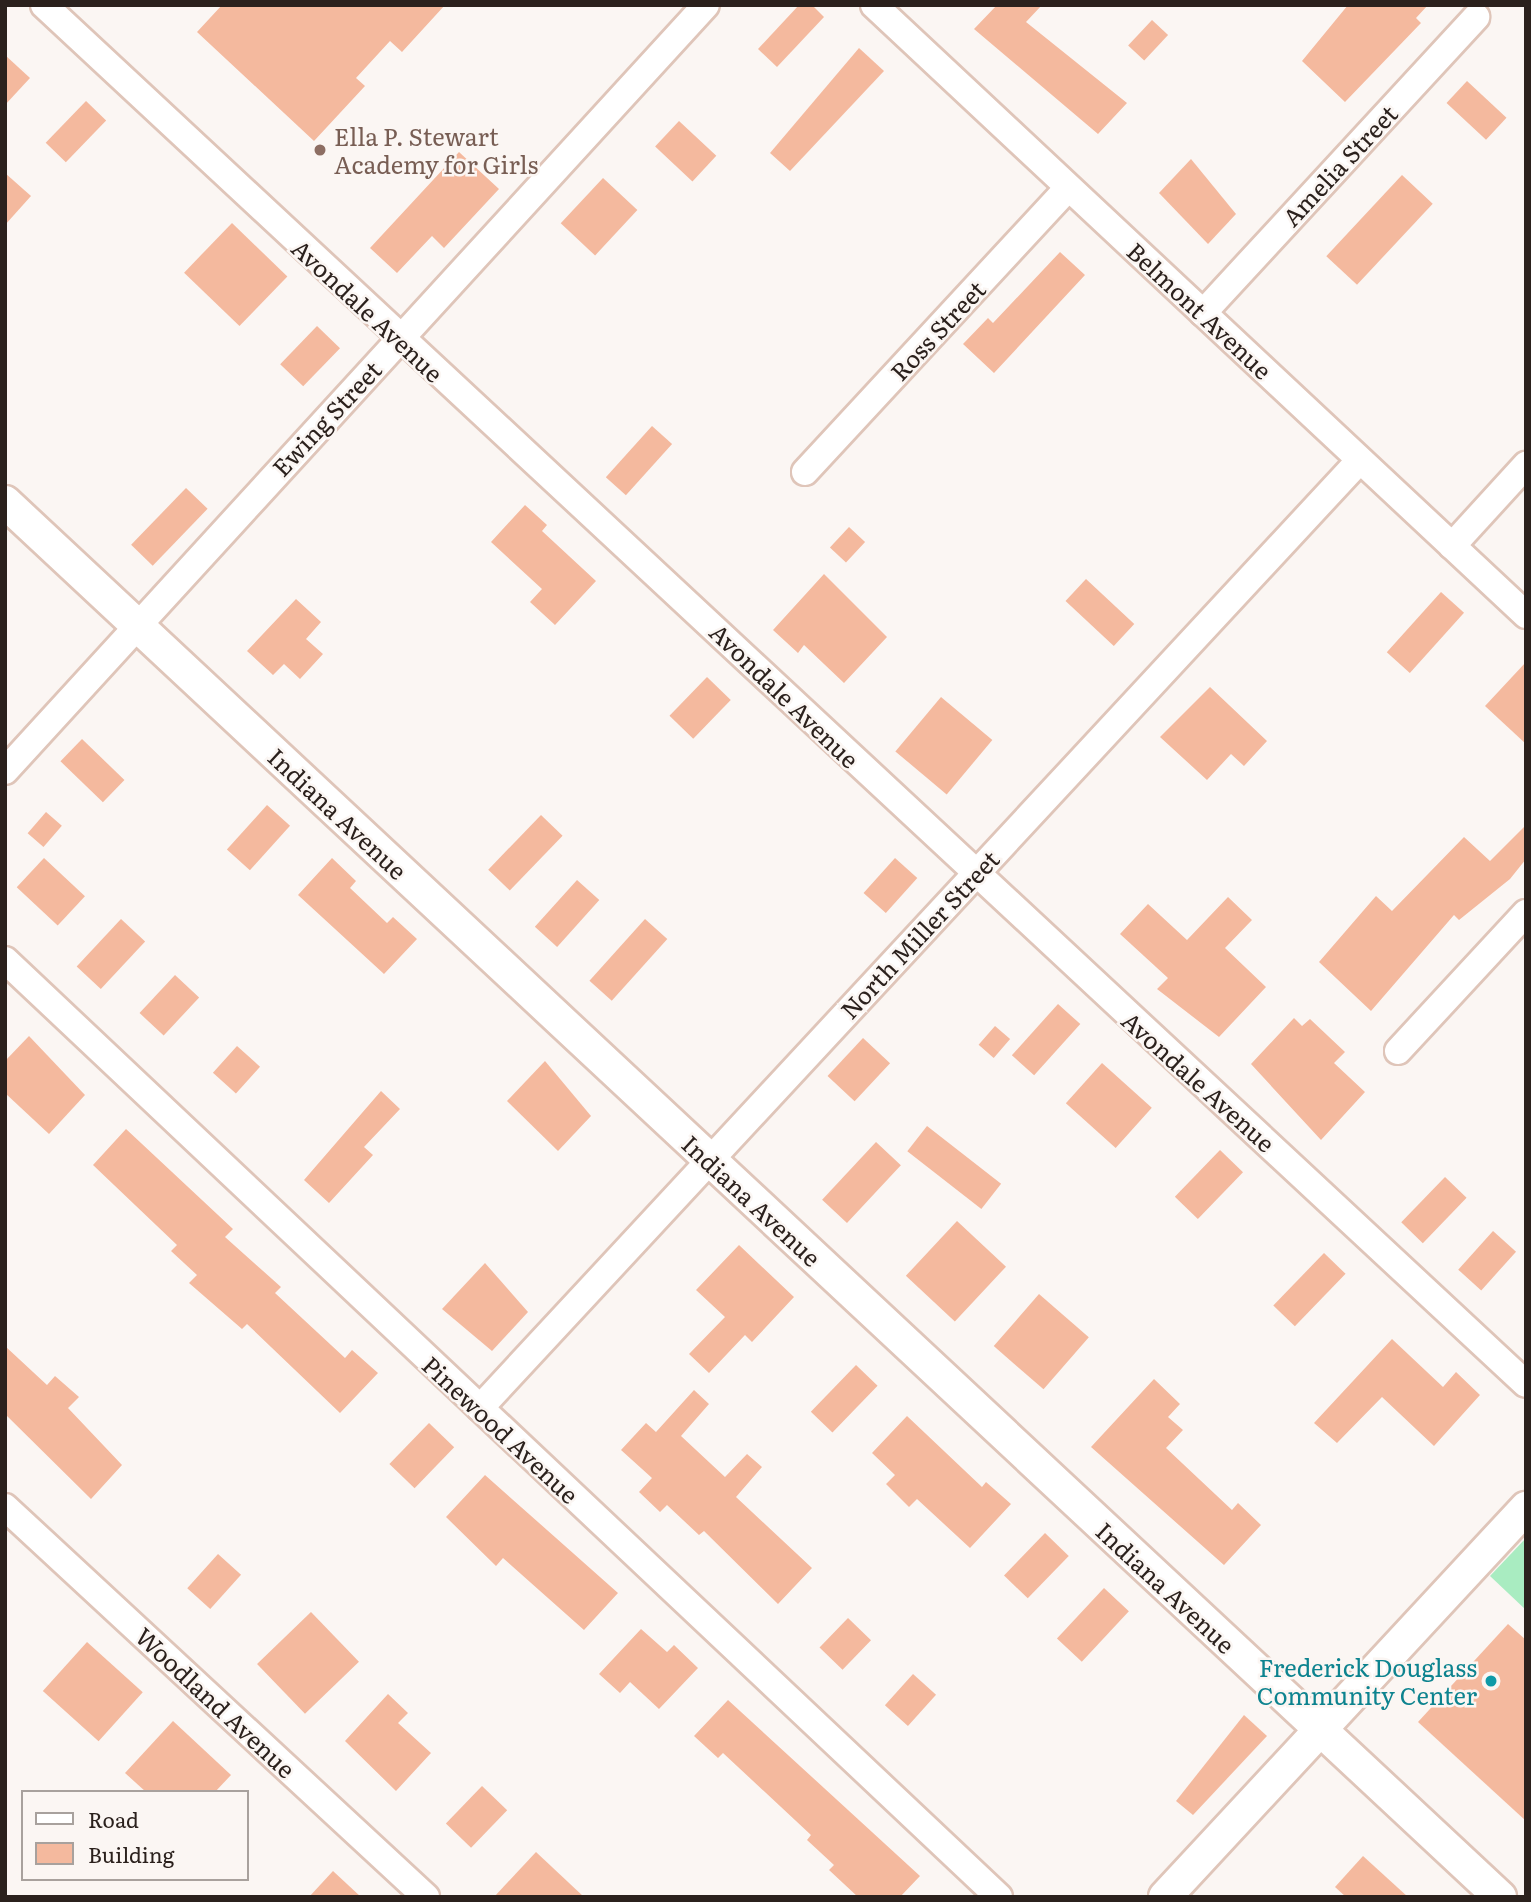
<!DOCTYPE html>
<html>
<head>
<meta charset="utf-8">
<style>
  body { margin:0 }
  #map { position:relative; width:1531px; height:1902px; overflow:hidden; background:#fbf6f3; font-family:Literata,serif }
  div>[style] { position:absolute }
  .green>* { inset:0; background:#a9ecc1 }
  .building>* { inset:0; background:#f4b99e; transform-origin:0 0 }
  .roads { filter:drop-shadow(2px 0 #dfc5b9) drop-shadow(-2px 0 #dfc5b9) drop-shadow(0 2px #dfc5b9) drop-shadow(0 -2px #dfc5b9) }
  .minor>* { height:26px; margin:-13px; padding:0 13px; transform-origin:13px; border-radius:13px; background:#fff }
  .tertiary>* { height:32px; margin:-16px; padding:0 16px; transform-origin:16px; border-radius:16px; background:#fff }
  .dots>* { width:19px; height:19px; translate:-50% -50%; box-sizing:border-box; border:4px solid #fbf6f3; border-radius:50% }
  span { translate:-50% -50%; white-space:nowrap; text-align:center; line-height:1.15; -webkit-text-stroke:5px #fbf6f3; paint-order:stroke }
  .education-label { font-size:24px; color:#785e54 }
  .left { translate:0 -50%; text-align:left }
  .street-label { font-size:24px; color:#2b211d }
  .culture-label { font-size:24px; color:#0d838f }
  .right { translate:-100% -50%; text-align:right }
  .frame { position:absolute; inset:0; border:7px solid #2b211d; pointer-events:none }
  .legend { position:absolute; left:21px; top:1790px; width:228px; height:91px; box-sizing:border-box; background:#fbf6f3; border:2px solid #a8a19d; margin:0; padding:9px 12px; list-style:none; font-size:21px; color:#2b211d }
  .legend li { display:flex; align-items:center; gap:14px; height:35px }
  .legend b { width:35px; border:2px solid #a8a19d }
</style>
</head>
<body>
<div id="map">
  <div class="green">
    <i style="clip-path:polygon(1526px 1538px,1526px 1610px,1490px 1576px)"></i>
  </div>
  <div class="building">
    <i style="clip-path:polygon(222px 5px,445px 5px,402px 52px,390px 41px,356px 78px,365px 86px,314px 141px,197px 32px)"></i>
    <i style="clip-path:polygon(799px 5px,812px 5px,824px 17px,777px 67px,758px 49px)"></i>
    <i style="clip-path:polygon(997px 5px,1042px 5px,1026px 22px,1127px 103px,1098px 134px,974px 29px)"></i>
    <i style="clip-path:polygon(1348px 5px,1428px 5px,1416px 18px,1421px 23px,1345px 102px,1302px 61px)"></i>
    <i style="left:1152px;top:20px;width:22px;height:35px;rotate:43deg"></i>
    <i style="clip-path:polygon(859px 48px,884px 71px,790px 171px,770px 153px)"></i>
    <i style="clip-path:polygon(5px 55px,30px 78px,5px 105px)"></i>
    <i style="left:1467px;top:81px;width:54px;height:30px;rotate:43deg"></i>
    <i style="left:86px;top:101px;width:28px;height:58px;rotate:44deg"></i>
    <i style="left:679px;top:121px;width:51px;height:35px;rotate:43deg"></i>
    <i style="clip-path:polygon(459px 152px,499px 189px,444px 248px,432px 236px,397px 273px,370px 248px)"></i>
    <i style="clip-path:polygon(1191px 159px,1236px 214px,1208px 244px,1159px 193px)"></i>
    <i style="clip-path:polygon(5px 173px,31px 196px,5px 225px)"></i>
    <i style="left:1402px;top:175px;width:42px;height:111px;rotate:43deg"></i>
    <i style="left:603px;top:178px;width:47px;height:62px;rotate:43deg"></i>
    <i style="left:232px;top:223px;width:77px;height:69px;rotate:44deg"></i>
    <i style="clip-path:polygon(1060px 252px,1085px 275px,994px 373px,963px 344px,988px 318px,993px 323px)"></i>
    <i style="left:317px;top:326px;width:32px;height:53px;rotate:44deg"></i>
    <i style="left:652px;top:426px;width:27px;height:69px;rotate:42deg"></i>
    <i style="left:186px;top:488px;width:30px;height:79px;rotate:44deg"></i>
    <i style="clip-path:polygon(525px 505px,547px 525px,542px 531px,596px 581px,555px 625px,530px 602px,542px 589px,491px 542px)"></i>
    <i style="left:849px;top:527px;width:22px;height:28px;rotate:43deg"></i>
    <i style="clip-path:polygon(824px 574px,887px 637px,844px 683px,804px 645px,798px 653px,773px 630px)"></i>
    <i style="left:1086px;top:579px;width:66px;height:30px;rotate:43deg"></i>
    <i style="left:1441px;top:592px;width:31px;height:81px;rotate:42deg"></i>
    <i style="clip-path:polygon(296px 599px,321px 622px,306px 639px,323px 654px,300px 679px,284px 664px,273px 675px,247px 651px)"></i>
    <i style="clip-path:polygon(1526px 662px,1526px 744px,1485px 706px)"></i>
    <i style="left:707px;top:677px;width:33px;height:54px;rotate:44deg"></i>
    <i style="clip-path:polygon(1210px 687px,1267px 741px,1244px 766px,1231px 754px,1207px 780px,1160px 737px)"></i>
    <i style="left:941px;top:697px;width:67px;height:71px;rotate:40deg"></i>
    <i style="left:82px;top:739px;width:59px;height:31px;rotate:44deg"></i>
    <i style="left:267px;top:805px;width:31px;height:60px;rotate:42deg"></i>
    <i style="left:46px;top:812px;width:21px;height:28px;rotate:41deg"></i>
    <i style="left:541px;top:815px;width:30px;height:76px;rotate:44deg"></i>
    <i style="clip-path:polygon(1526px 825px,1526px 859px,1510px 879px,1459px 920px,1454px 915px,1371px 1011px,1319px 962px,1376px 896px,1392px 911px,1464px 837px,1490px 861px)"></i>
    <i style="left:44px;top:858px;width:56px;height:40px;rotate:43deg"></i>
    <i style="clip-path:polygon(332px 858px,356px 881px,350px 888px,387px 923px,393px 917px,417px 939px,384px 974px,298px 895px)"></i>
    <i style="left:895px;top:858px;width:30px;height:47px;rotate:42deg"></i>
    <i style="left:577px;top:880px;width:30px;height:63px;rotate:42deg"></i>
    <i style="clip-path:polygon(1228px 897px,1252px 920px,1225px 948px,1266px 987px,1219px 1037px,1157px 989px,1168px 978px,1120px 934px,1148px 904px,1187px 940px)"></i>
    <i style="left:121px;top:919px;width:33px;height:65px;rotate:43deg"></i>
    <i style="left:645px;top:919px;width:30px;height:83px;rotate:42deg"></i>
    <i style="left:175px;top:975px;width:33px;height:52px;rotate:43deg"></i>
    <i style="left:1058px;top:1004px;width:30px;height:69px;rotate:42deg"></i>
    <i style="clip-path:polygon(1294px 1018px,1302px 1026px,1310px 1019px,1345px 1052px,1334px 1063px,1365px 1092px,1321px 1140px,1251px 1064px)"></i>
    <i style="left:995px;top:1026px;width:20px;height:25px;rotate:41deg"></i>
    <i style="clip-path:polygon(29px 1036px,85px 1095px,49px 1134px,5px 1093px,5px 1061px)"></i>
    <i style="left:863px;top:1038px;width:37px;height:52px;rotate:43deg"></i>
    <i style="left:237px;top:1046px;width:31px;height:36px;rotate:42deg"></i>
    <i style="clip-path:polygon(545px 1061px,591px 1116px,558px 1151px,507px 1101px)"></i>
    <i style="left:1102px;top:1063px;width:67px;height:54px;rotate:42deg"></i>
    <i style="clip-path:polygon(381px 1091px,400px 1109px,364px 1147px,373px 1155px,329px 1203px,304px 1180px)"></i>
    <i style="left:927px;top:1126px;width:94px;height:32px;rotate:38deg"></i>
    <i style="clip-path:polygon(126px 1129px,233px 1229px,225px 1237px,281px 1287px,275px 1293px,345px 1358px,352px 1350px,378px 1373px,340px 1413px,247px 1324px,242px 1329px,189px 1283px,197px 1275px,171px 1251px,177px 1245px,93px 1165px)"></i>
    <i style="left:876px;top:1142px;width:34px;height:79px;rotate:43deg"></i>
    <i style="left:1220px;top:1150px;width:32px;height:65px;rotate:44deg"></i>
    <i style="left:1445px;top:1177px;width:30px;height:63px;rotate:44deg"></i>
    <i style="left:957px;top:1221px;width:67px;height:75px;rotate:43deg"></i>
    <i style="left:1493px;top:1231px;width:31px;height:52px;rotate:42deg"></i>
    <i style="clip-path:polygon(739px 1245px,794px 1297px,752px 1342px,745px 1335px,709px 1373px,689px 1354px,725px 1317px,696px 1290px)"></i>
    <i style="left:1324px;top:1253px;width:30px;height:73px;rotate:44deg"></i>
    <i style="clip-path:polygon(485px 1263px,528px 1312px,492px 1351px,442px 1309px)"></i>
    <i style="left:1039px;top:1294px;width:66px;height:69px;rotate:41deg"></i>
    <i style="clip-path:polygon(1392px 1339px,1443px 1387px,1456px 1372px,1480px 1395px,1434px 1446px,1382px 1397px,1337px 1443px,1314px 1423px)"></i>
    <i style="clip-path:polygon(5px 1346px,47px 1385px,55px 1376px,79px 1397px,68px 1408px,122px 1465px,91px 1499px,5px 1414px)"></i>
    <i style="left:856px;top:1365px;width:30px;height:65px;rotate:44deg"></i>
    <i style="clip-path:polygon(1154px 1379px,1180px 1404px,1168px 1417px,1183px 1430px,1166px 1448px,1232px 1510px,1238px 1503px,1261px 1525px,1224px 1565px,1091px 1447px)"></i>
    <i style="clip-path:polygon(694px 1390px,709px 1404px,681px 1436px,725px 1477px,747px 1454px,762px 1467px,736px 1497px,812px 1568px,778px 1604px,704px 1531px,699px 1535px,667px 1505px,660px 1512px,639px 1492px,652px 1478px,621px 1450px,646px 1423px,656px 1432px)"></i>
    <i style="clip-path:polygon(907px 1416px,982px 1487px,986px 1482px,1011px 1504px,970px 1548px,917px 1499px,909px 1507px,886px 1484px,895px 1475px,872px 1453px)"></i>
    <i style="left:429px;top:1423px;width:35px;height:57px;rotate:44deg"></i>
    <i style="clip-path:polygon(485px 1475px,618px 1593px,584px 1630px,503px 1558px,496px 1566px,446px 1517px)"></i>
    <i style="left:1045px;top:1533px;width:33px;height:59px;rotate:44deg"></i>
    <i style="left:218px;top:1554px;width:31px;height:46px;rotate:42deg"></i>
    <i style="left:1104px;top:1588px;width:34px;height:69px;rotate:43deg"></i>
    <i style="left:311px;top:1612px;width:69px;height:75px;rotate:46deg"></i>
    <i style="left:848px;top:1618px;width:32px;height:41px;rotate:44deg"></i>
    <i style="clip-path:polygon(1508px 1624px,1526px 1640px,1526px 1821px,1418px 1722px)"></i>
    <i style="clip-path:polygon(641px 1629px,667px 1652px,674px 1645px,698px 1668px,659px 1709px,630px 1682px,620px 1693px,599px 1674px)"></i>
    <i style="left:87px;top:1642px;width:75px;height:66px;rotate:42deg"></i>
    <i style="left:913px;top:1674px;width:31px;height:42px;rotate:42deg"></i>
    <i style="clip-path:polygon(388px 1694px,408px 1713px,398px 1723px,431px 1753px,396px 1791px,345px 1741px)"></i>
    <i style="clip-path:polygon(728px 1700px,920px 1876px,900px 1897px,858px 1897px,829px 1870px,834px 1865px,807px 1840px,811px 1835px,723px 1753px,718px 1758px,694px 1736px)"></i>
    <i style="clip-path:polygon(1244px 1715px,1267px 1736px,1193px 1815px,1176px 1801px)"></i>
    <i style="clip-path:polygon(173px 1721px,231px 1775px,215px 1792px,146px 1792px,125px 1773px)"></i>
    <i style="left:482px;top:1786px;width:35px;height:52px;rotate:44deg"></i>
    <i style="clip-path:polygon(536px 1852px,584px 1897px,494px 1897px)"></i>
    <i style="clip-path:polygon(1363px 1856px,1408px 1897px,1346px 1897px,1335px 1887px)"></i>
    <i style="clip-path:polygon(333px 1871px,361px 1897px,309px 1897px)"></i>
  </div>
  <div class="roads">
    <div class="minor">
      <i style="left:44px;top:5px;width:2024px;rotate:42.94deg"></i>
      <i style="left:874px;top:5px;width:893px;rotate:43.09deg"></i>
      <i style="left:1203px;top:313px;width:403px;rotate:-47.3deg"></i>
      <i style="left:805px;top:472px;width:387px;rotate:-47.2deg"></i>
      <i style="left:1452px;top:546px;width:110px;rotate:-47.6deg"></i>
      <i style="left:5px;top:771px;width:1038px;rotate:-47.54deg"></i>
      <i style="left:5px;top:960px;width:1366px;rotate:43.31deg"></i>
      <i style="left:1398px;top:1051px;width:188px;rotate:-47.2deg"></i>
      <i style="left:480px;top:1408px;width:1293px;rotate:-47.13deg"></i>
      <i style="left:5px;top:1507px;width:574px;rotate:42.81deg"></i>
    </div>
    <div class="tertiary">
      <i style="left:5px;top:502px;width:2045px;rotate:43.02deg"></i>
      <i style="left:1165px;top:1897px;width:531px;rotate:-47.14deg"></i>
    </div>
  </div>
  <div class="dots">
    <i style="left:320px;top:150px;background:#8d6e63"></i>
    <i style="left:1491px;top:1681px;background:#0f9aa8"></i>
  </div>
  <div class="education-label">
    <span class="left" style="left:334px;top:150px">Ella P. Stewart<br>Academy for Girls</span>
  </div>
  <div class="street-label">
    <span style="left:1339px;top:165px;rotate:-47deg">Amelia Street</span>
    <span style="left:368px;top:310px;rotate:43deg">Avondale Avenue</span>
    <span style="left:1200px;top:310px;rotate:43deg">Belmont Avenue</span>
    <span style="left:937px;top:330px;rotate:-47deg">Ross Street</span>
    <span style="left:326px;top:418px;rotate:-47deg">Ewing Street</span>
    <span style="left:785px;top:695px;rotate:44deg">Avondale Avenue</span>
    <span style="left:338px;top:813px;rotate:43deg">Indiana Avenue</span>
    <span style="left:919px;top:934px;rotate:-47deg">North Miller Street</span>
    <span style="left:1199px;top:1081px;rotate:42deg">Avondale Avenue</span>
    <span style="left:752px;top:1200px;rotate:43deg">Indiana Avenue</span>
    <span style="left:501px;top:1429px;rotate:43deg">Pinewood Avenue</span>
    <span style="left:1166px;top:1587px;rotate:43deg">Indiana Avenue</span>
    <span style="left:216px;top:1702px;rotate:43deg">Woodland Avenue</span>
  </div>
  <div class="culture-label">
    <span class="right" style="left:1477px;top:1681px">Frederick Douglass<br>Community Center</span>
  </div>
  <div class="frame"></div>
  <ul class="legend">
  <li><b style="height:9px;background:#fff"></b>Road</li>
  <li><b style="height:19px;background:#f4b99e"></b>Building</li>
  </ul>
</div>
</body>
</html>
